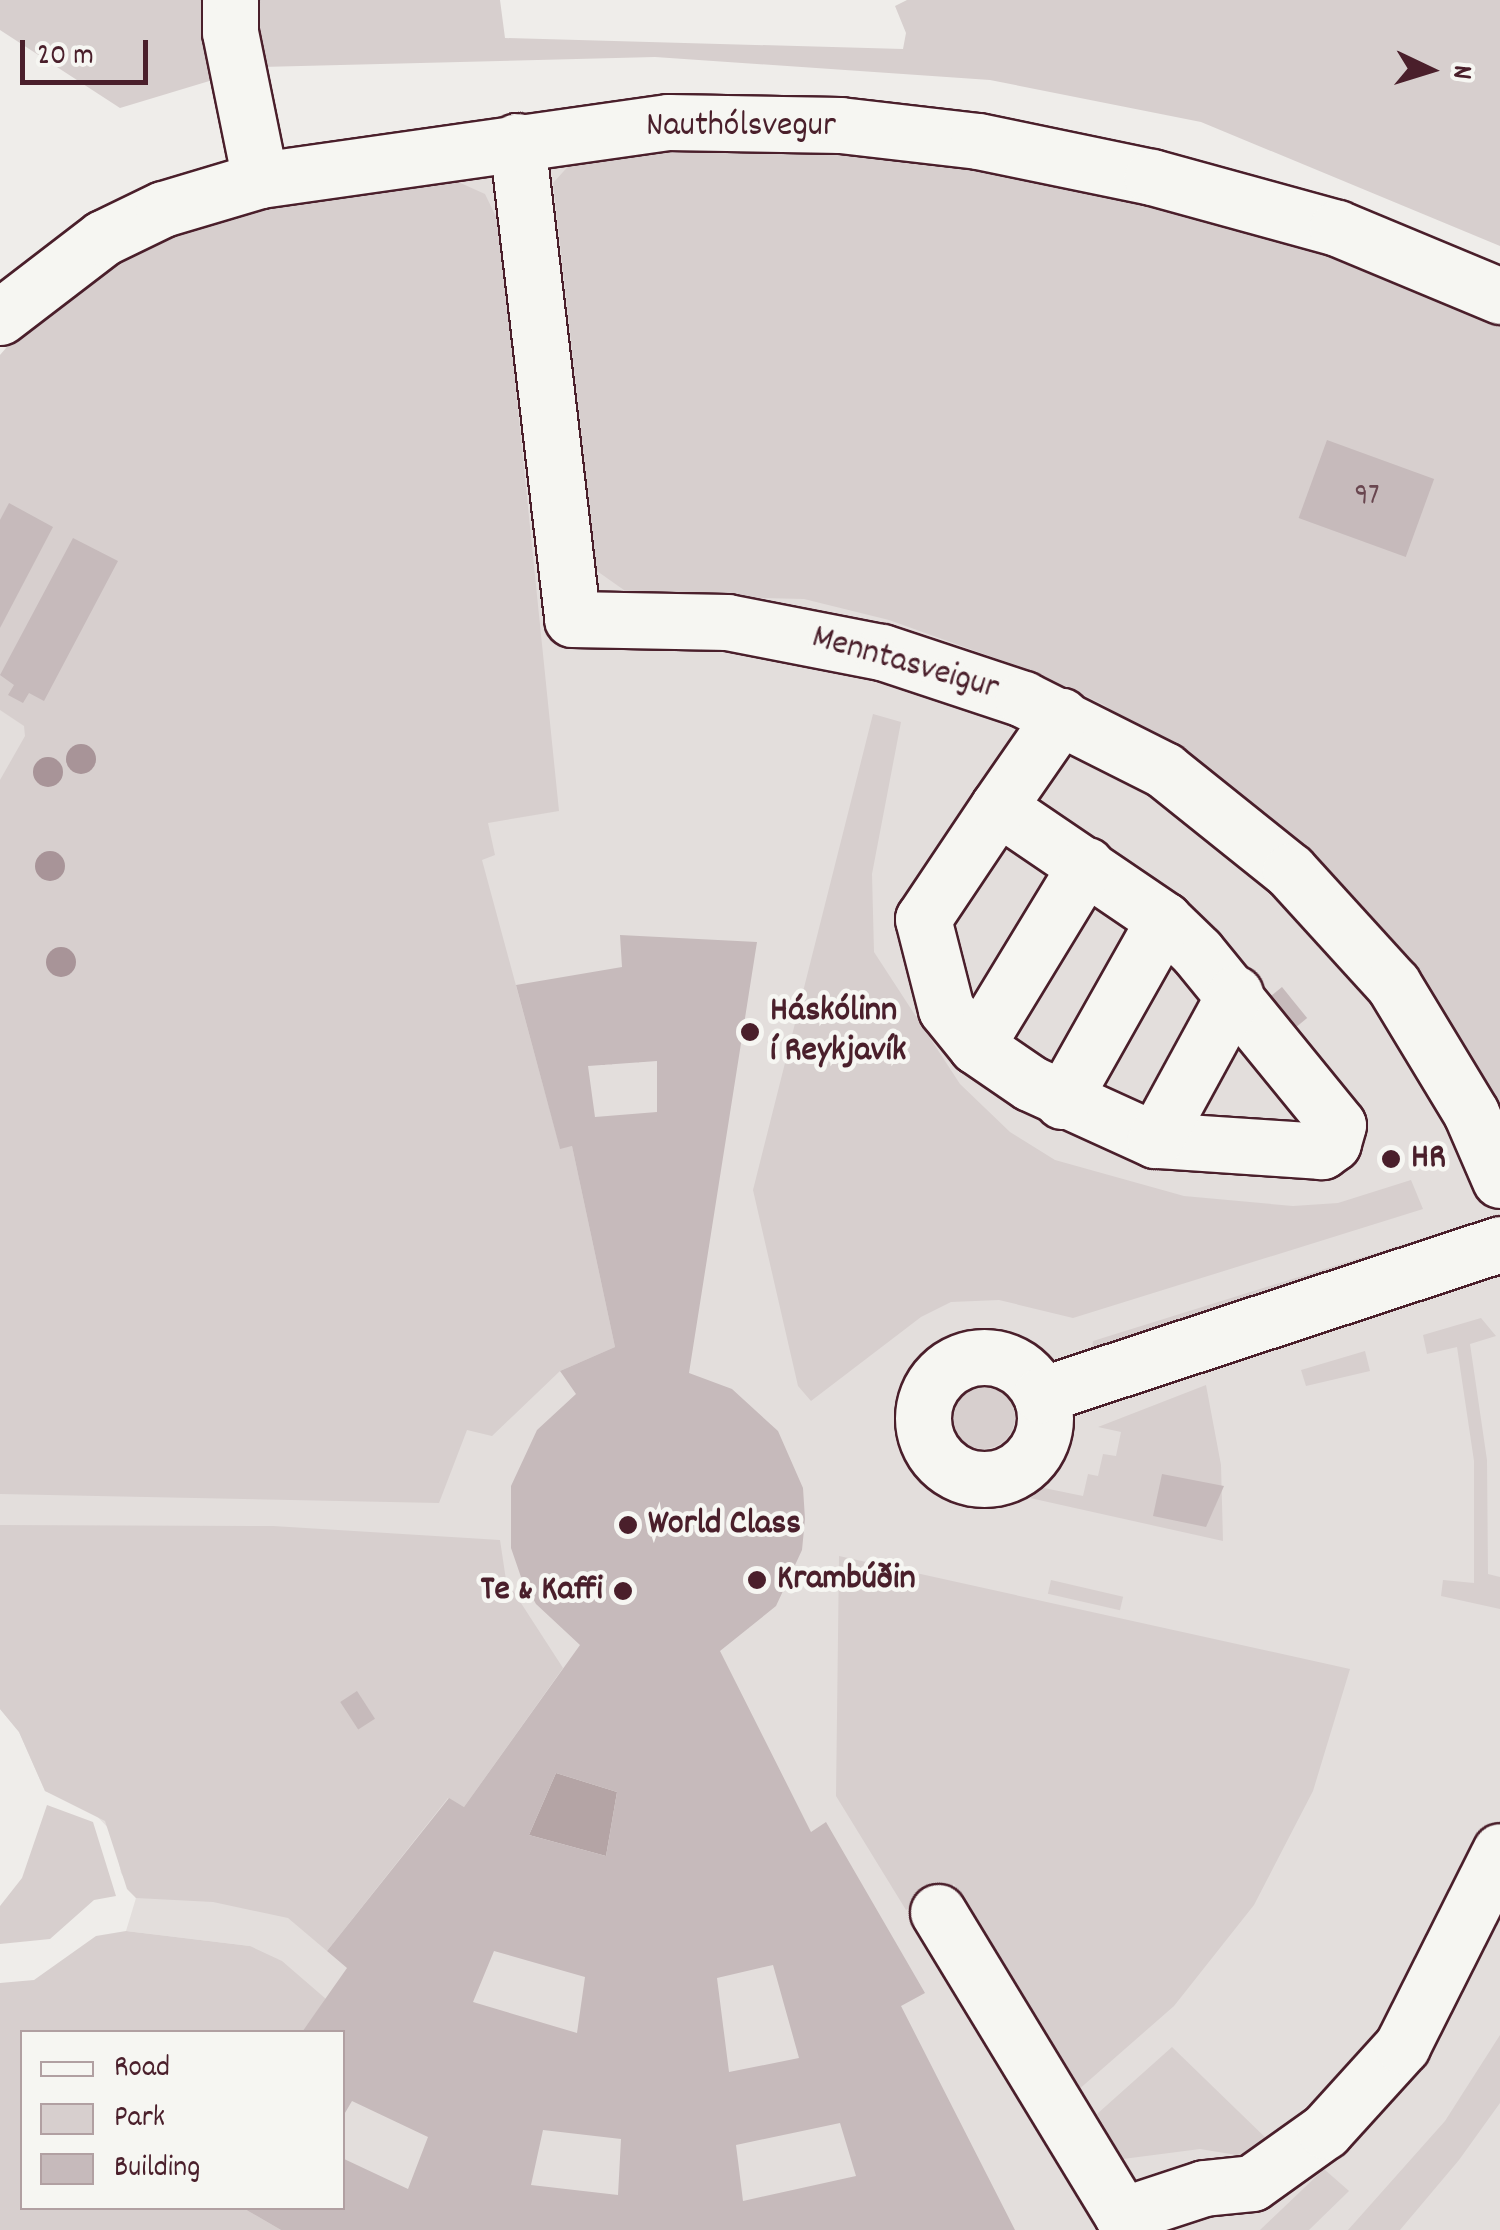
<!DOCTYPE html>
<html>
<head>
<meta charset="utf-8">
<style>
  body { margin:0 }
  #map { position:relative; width:1500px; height:2230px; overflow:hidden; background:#efedea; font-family:Dekko,sans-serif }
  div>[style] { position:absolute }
  .built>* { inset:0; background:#e3dedc }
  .green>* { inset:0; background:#d7cfce; transform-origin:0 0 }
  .round { border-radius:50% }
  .water>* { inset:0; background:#b4a4a5 }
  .building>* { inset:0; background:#c6babb; transform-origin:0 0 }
  .roads { filter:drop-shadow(2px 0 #4a1f2b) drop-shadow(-2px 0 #4a1f2b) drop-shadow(0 2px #4a1f2b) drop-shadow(0 -2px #4a1f2b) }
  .minor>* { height:55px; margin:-27.5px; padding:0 27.5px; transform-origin:27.5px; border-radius:27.5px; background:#f6f6f2 }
  .minor>.ring { margin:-27.5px; padding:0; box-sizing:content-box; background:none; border:55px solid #f6f6f2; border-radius:50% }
  .trees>* { width:30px; height:30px; margin:-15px; border-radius:50%; background:#a89498 }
  .dots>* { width:28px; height:28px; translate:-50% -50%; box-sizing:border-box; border:5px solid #f6f6f2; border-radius:50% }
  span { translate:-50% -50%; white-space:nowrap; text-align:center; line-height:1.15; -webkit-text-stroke:9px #f6f6f2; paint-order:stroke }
  .number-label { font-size:30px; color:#69464f }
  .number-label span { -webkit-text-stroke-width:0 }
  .street-label { font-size:35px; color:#4a1f2b }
  .poi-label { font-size:35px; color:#4a1f2b; font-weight:700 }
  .left { translate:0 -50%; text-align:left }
  .right { translate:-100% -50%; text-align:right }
  .legend { position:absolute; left:20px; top:2030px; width:325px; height:180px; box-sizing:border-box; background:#f6f6f2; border:2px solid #b1a0a2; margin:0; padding:12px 18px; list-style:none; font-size:30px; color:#4a1f2b }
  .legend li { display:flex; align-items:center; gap:20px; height:50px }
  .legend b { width:50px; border:2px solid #b1a0a2 }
  .north { position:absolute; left:1380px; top:20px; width:100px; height:100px; -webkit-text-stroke:8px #f6f6f2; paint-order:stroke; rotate:94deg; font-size:28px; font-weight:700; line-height:40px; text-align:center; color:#4a1f2b }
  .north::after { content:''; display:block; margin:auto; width:35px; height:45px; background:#4a1f2b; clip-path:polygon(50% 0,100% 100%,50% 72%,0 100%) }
  .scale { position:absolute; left:20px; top:40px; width:128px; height:45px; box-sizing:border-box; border:5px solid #4a1f2b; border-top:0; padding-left:12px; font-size:30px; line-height:35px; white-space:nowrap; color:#4a1f2b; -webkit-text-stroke:8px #f6f6f2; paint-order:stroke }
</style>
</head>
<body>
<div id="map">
  <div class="built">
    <i style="clip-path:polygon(572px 161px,1500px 316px,1500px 2230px,195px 2230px,160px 2208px,342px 2208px,342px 2032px,268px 2032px,250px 1946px,126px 1931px,136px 1898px,121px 1873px,113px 1833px,91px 1810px,45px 1791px,19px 1732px,0 1709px,0 355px,246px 212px)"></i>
  </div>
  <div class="green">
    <i style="clip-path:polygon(0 0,201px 0,216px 79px,120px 108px,0 30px)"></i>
    <i style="clip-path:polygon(256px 0,500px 0,505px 38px,903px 49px,906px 33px,895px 6px,907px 0,1500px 0,1500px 246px,1201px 122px,990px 80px,655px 57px,261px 67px)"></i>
    <i style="clip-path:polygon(738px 147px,981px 166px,1303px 238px,1500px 316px,1500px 1133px,1179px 754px,1104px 705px,1042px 675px,889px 620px,804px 599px,631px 595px,597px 571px,553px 183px,573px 161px,621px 150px)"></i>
    <i style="clip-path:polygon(447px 177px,485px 194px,499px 223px,559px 811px,488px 823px,495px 855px,482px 860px,560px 1148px,572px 1146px,615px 1347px,560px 1371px,492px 1436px,467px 1430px,439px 1503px,0 1494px,0 780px,25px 736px,24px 726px,0 710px,0 355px,24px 327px,115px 259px,162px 238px,311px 196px)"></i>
    <i style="clip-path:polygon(873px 714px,901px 722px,872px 874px,874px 952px,960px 1084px,1010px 1132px,1055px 1160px,1184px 1196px,1293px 1206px,1338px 1203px,1411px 1180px,1423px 1209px,1073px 1318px,999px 1300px,951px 1302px,921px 1317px,811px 1401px,798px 1386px,753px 1190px)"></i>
    <i style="clip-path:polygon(1469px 1224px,1469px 1228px,1092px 1351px,1093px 1341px)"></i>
    <i style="clip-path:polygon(1481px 1318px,1496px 1336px,1470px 1344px,1487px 1460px,1488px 1574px,1500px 1577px,1500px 1609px,1441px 1596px,1443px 1580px,1474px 1583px,1474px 1461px,1457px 1347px,1427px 1354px,1423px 1335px)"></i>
    <i style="clip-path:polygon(1365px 1351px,1370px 1371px,1306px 1386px,1301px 1370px)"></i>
    <i class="round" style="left:951px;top:1385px;width:64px;height:64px"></i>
    <i style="clip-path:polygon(1206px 1385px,1221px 1465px,1223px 1541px,1030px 1498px,1044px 1488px,1083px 1496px,1088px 1474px,1098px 1476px,1103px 1454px,1116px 1456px,1121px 1432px,1098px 1427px)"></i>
    <i style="clip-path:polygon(0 1525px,273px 1526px,500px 1540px,506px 1580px,563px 1668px,464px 1807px,448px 1798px,327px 1951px,288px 1918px,213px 1902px,136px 1898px,127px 1889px,105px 1821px,45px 1791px,19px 1732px,0 1709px)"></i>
    <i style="clip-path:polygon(839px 1556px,1350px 1669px,1313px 1791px,1254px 1905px,1174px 2006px,1077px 2091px,954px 1884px,906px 1910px,836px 1796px)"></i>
    <i style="left:1051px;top:1580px;width:74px;height:14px;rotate:13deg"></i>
    <i style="clip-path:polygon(47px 1805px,93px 1822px,116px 1896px,94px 1900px,50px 1939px,0 1944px,0 1906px,22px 1878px)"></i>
    <i style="clip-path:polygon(126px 1931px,250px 1946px,282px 1961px,326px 1999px,302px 2032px,22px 2032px,22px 2208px,243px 2208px,281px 2230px,0 2230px,0 1983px,34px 1980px,96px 1936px)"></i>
    <i style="clip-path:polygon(1500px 2035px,1500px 2103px,1459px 2160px,1400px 2230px,1348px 2230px,1445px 2121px)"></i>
    <i style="clip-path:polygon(1172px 2047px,1270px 2142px,1255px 2158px,1200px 2149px,1123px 2159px,1097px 2114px)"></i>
    <i style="clip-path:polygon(1324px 2169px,1349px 2191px,1309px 2230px,1260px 2230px)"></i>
  </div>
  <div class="water">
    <i style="clip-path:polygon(556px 1773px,617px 1792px,606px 1856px,529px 1835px)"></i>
  </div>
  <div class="building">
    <i style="left:1327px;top:440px;width:114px;height:83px;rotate:20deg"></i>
    <i style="clip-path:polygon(9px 503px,53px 527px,0 628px,0 520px)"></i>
    <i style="clip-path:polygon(73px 538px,118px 561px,44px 701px,29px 693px,23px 703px,8px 695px,14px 685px,0 675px)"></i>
    <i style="clip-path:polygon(evenodd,620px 935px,757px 942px,689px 1373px,732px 1389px,778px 1431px,803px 1488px,805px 1519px,802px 1550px,776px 1606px,720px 1651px,811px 1832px,826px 1822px,925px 1993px,901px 2006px,1015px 2230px,281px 2230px,243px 2208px,342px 2208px,342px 2158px,408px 2189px,428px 2137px,352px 2101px,342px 2118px,342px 2032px,302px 2032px,347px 1968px,327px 1951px,449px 1798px,464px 1807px,580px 1645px,536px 1604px,521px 1577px,511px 1548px,511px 1486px,537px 1430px,576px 1394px,560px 1371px,615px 1347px,572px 1146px,560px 1149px,516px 985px,622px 967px,620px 935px,657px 1061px,657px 1112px,595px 1117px,588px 1066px,657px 1061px,620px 935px,556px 1773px,617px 1792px,606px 1856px,529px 1835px,556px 1773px,620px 935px,494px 1951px,585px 1977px,577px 2033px,473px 2002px,494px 1951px,620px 935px,773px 1965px,799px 2058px,729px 2072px,717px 1978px,773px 1965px,620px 935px,840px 2123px,856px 2176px,743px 2201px,736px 2145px,840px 2123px,620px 935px,543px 2130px,621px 2139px,618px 2195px,531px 2185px,543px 2130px)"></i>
    <i style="left:1282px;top:987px;width:40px;height:20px;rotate:51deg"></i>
    <i style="clip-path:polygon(1162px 1474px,1224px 1486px,1206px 1527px,1153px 1516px)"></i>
    <i style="left:357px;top:1691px;width:33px;height:20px;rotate:57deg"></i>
  </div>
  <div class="roads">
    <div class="minor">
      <i style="left:230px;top:0;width:32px;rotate:90deg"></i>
      <i style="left:230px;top:32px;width:151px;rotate:78.5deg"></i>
      <i style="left:517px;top:141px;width:481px;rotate:83.4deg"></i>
      <i style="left:572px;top:619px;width:155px;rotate:1.1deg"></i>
      <i style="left:727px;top:622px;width:158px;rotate:11deg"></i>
      <i style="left:882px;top:652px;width:149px;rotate:18.4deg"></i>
      <i style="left:1023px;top:699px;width:158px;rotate:26.7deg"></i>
      <i style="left:1164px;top:770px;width:161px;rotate:38.7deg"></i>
      <i style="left:1290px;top:871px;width:153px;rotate:47.7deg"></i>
      <i style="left:1393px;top:984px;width:151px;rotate:58.8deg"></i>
      <i style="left:1471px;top:1113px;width:73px;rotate:66.6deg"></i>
      <i style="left:0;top:317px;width:130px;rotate:-37.5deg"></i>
      <i style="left:103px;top:238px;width:67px;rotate:-25.8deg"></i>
      <i style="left:163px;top:209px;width:101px;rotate:-16.6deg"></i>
      <i style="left:260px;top:180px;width:412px;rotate:-8.1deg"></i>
      <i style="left:668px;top:122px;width:172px;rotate:1deg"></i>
      <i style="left:840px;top:125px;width:139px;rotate:6.6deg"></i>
      <i style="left:978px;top:141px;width:178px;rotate:11.7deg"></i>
      <i style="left:1152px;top:177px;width:192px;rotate:15.4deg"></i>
      <i style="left:1337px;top:228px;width:177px;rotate:22.6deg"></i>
      <i style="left:998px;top:807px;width:201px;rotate:34.2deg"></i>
      <i style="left:1164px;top:920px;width:46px;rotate:44.1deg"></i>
      <i style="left:1197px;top:952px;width:223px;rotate:50.8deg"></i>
      <i style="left:1338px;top:1125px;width:19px;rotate:106deg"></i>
      <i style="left:1333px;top:1143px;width:14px;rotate:144deg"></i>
      <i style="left:1322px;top:1151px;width:167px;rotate:-176.2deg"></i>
      <i style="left:1155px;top:1140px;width:137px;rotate:-155.5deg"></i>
      <i style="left:1030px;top:1083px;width:65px;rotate:-145.6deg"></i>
      <i style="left:976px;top:1046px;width:48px;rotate:-129deg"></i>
      <i style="left:946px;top:1009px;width:93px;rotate:-104.3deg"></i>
      <i style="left:923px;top:919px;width:135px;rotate:-56.2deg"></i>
      <i style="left:998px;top:807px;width:111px;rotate:-55.3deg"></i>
      <i style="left:976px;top:1046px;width:212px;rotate:-58.7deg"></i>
      <i style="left:1062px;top:1101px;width:208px;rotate:-60.6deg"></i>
      <i style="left:1155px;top:1140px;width:167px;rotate:-61.4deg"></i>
      <i class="ring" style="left:923px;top:1357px;width:67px;height:67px"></i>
      <i style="left:1041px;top:1395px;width:483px;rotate:-18.2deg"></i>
      <i style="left:938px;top:1912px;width:354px;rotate:58.7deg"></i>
      <i style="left:1122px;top:2215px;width:86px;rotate:-18.2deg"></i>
      <i style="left:1204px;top:2188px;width:48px;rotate:-5.9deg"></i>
      <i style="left:1252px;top:2183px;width:90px;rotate:-35.5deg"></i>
      <i style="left:1325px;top:2131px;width:115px;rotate:-47.8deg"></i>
      <i style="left:1402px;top:2046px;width:218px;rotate:-63.3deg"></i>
    </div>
  </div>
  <div class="trees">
    <i style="left:81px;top:759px"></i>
    <i style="left:48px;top:772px"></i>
    <i style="left:50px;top:866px"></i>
    <i style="left:61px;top:962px"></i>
  </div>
  <div class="dots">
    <i style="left:750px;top:1032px;background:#4a1f2b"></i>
    <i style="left:1391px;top:1159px;background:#4a1f2b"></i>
    <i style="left:628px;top:1525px;background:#4a1f2b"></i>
    <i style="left:757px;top:1580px;background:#4a1f2b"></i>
    <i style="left:623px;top:1591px;background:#4a1f2b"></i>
  </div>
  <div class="number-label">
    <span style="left:1367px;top:498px">97</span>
  </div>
  <div class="street-label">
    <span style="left:741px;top:127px">Nauthólsvegur</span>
    <span style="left:905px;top:664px;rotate:16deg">Menntasveigur</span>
  </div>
  <div class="poi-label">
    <span class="left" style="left:770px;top:1032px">Háskólinn<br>í Reykjavík</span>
    <span class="left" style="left:1411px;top:1159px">HR</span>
    <span class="left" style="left:648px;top:1525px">World Class</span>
    <span class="left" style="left:777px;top:1580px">Krambúðin</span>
    <span class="right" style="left:603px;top:1591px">Te &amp; Kaffi</span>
  </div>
  <ul class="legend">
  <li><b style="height:12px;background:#f6f6f2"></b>Road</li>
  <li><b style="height:28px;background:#d7cfce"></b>Park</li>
  <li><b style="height:28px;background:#c6babb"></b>Building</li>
  </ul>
  <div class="north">N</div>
  <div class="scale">20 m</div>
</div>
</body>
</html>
